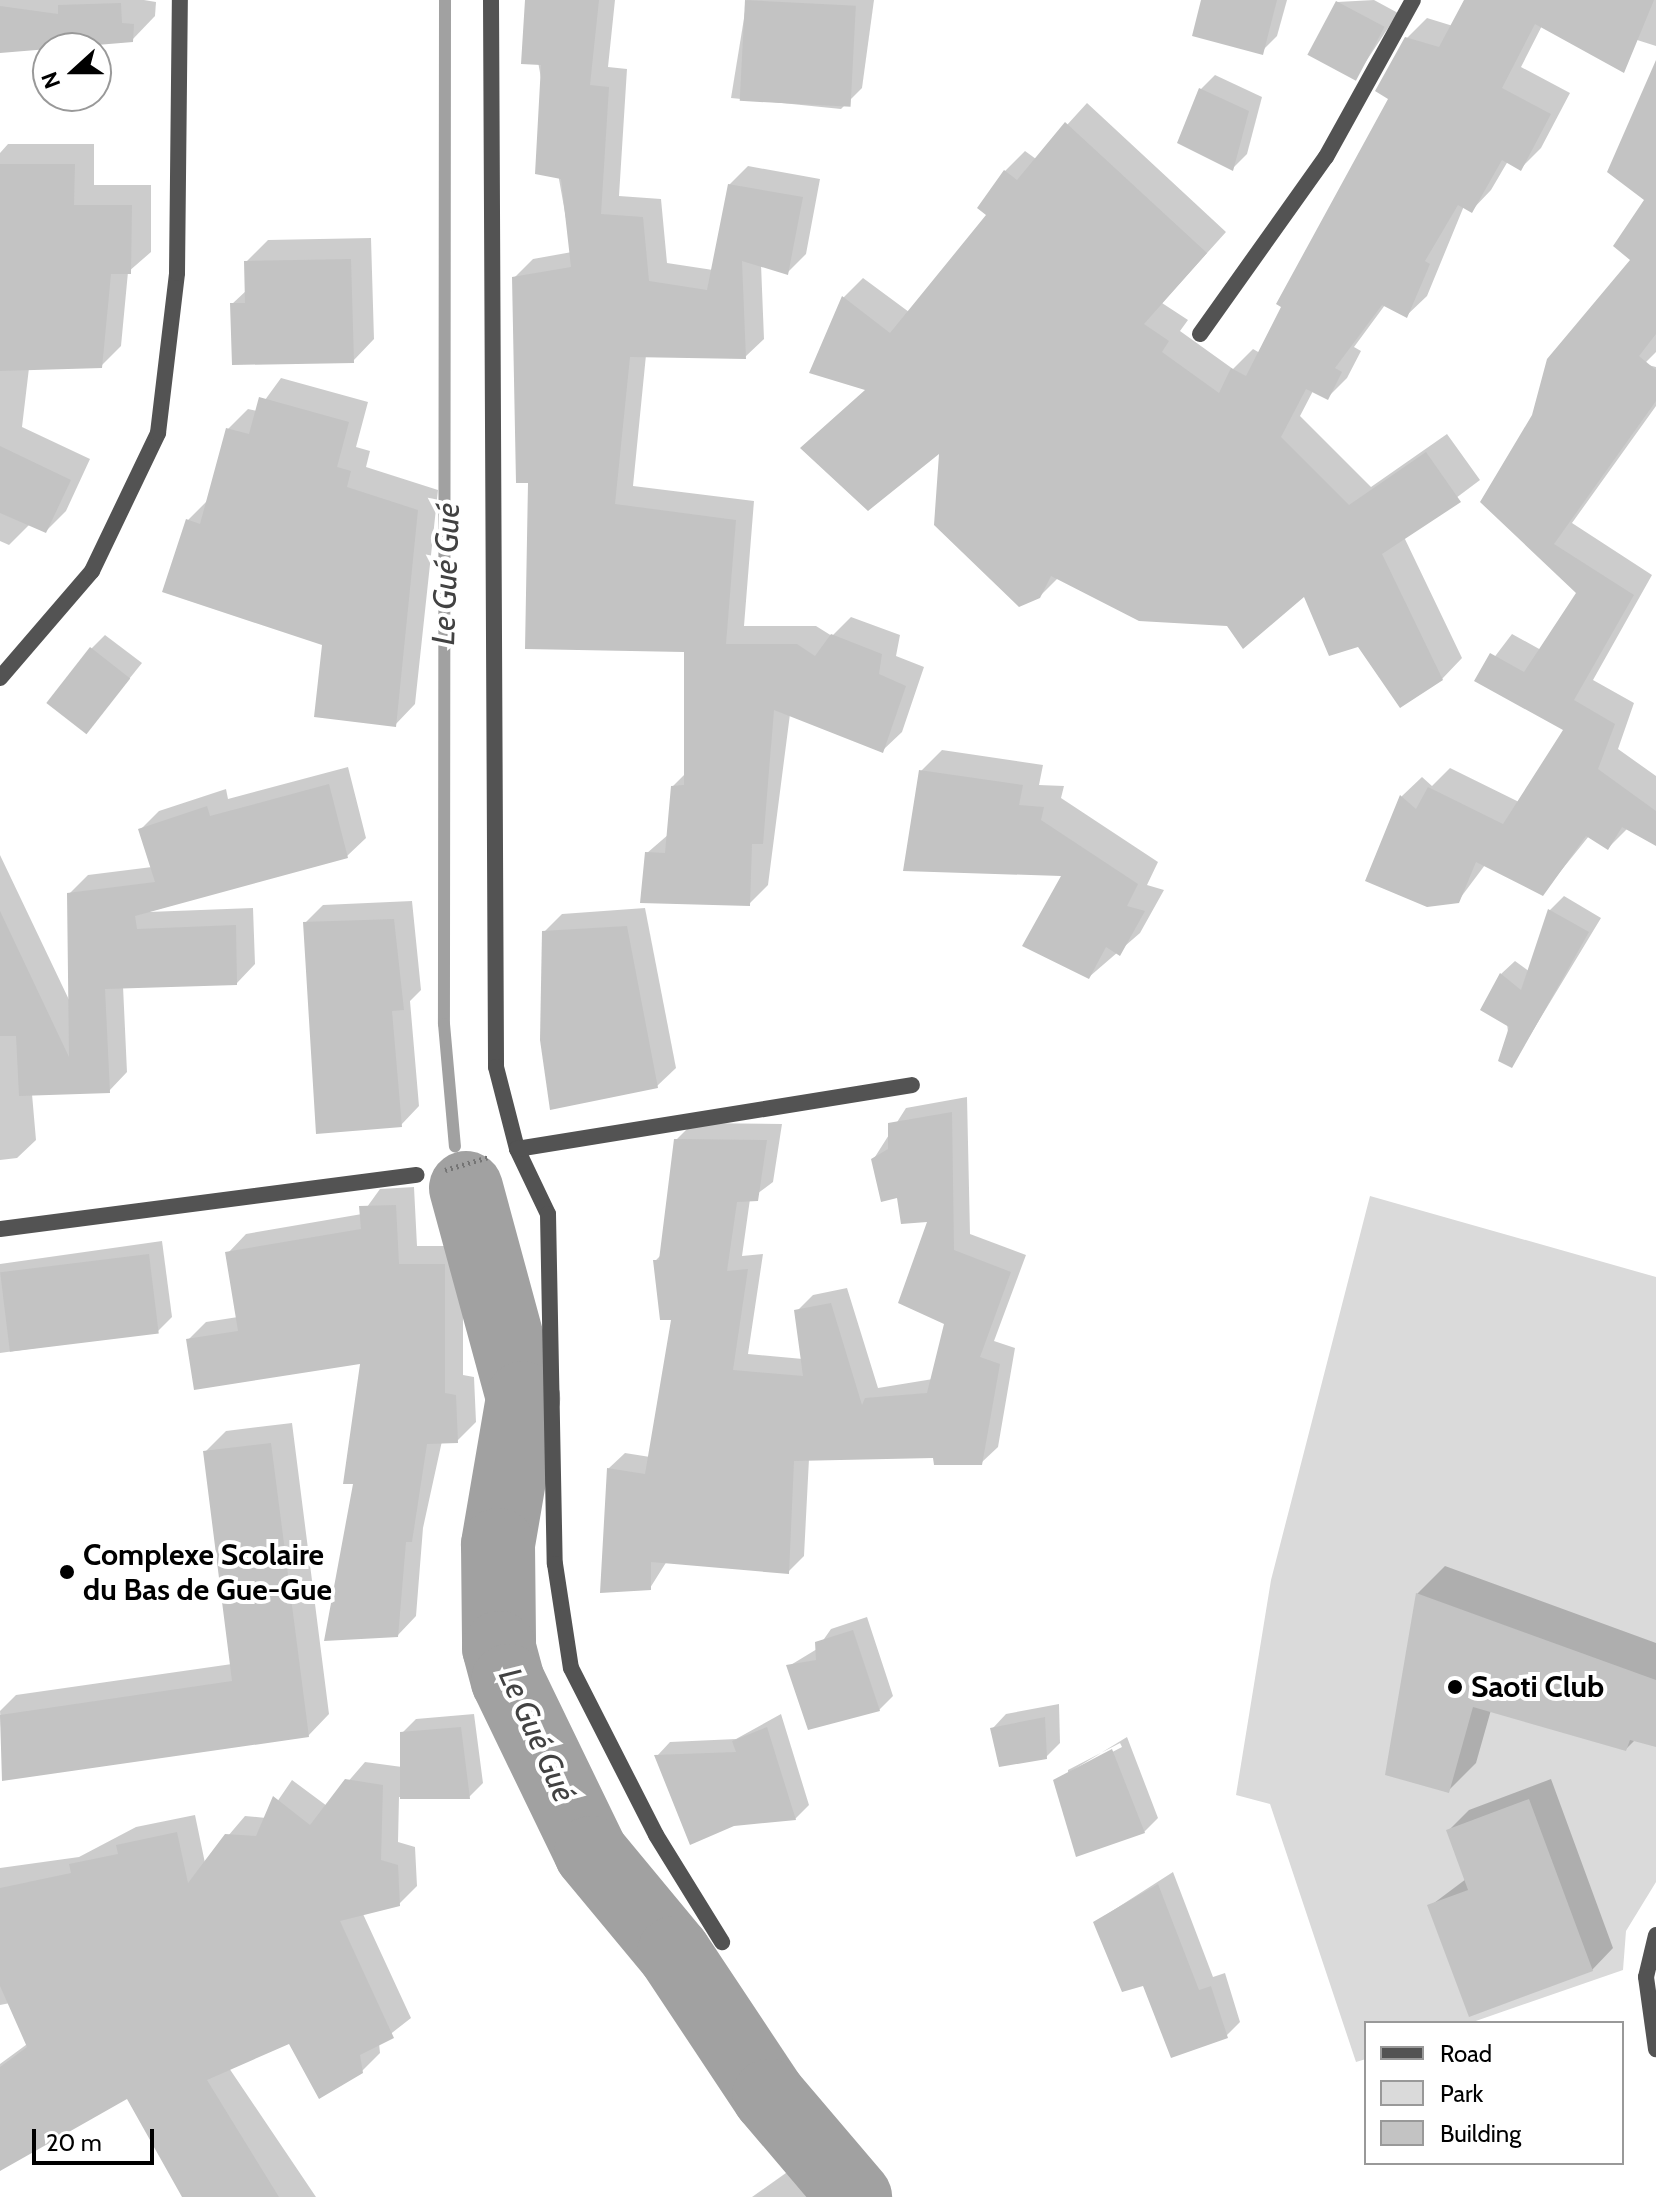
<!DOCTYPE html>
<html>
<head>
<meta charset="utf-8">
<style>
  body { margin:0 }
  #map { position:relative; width:1656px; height:2197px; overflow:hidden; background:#fff; font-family:Cabin,sans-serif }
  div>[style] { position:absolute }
  .green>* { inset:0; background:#dadada }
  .shadow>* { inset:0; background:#0003 }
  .stream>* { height:12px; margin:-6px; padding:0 6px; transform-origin:6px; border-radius:6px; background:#a1a1a1 }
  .river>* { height:74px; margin:-37px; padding:0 37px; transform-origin:37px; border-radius:37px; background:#a1a1a1 }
  .building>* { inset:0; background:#c3c3c3; transform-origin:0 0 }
  .path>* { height:5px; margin-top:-2.5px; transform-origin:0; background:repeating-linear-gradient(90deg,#757575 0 2px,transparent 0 6px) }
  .street>* { height:16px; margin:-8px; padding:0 8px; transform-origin:8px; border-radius:8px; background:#535353 }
  .dots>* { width:22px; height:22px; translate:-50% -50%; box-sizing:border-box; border:4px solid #fff; border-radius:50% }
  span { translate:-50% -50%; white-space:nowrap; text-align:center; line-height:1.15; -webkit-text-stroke:8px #fff; paint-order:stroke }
  .poi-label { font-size:30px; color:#000; font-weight:700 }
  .left { translate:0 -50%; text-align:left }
  .water-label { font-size:32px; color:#424242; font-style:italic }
  .legend { position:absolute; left:1364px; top:2021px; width:260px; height:144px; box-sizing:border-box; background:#fff; border:2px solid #999; margin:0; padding:10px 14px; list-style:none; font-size:24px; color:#000 }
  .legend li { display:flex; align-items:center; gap:16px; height:40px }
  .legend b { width:40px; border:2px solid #999 }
  .north { position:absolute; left:32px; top:32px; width:80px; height:80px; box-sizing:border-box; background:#fff; border:2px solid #999; border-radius:50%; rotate:249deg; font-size:22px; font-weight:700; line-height:32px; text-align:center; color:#000 }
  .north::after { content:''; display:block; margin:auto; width:28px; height:36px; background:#000; clip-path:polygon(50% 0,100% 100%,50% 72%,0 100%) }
  .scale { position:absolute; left:32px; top:2129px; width:122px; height:36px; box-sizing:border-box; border:4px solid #000; border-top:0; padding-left:10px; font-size:24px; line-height:28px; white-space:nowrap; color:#000; -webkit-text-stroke:6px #fff; paint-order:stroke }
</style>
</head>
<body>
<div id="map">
  <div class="green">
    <i style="clip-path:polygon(1370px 1196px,1656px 1277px,1656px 1882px,1626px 1931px,1623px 1970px,1470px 2023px,1366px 2023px,1366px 2059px,1356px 2062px,1270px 1804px,1236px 1795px,1271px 1580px)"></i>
  </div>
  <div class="shadow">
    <i style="clip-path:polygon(0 0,144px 0,156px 2px,155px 16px,132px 40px,0 52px)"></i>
    <i style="clip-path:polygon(527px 0,615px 0,608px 67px,627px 69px,619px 196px,661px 199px,667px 263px,713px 270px,729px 185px,748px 166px,820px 179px,806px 254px,787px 273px,761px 264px,764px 339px,745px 357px,646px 355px,633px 486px,754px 501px,744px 626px,816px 626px,832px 636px,851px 617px,900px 635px,896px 656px,924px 667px,902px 732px,883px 750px,790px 714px,768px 885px,749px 904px,647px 853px,669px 834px,673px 786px,686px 773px,686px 650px,530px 481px,514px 278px,533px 259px,572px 252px)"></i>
    <i style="clip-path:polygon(747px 0,874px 0,862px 88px,841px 109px,731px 98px)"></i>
    <i style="clip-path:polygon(1203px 0,1287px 0,1277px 36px,1263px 50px)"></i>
    <i style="clip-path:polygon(1374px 0,1398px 13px,1355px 78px,1337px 2px)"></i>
    <i style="clip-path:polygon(1466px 0,1656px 0,1656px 46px,1549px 12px,1521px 67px,1570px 93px,1541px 148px,1521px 168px,1508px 161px,1491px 190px,1471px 211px,1464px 206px,1427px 296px,1406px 316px,1385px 305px,1354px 347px,1361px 351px,1347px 378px,1327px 398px,1313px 391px,1300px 416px,1371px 487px,1447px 434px,1480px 480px,1404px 537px,1462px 658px,1442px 679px,1359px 645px,1305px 594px,1058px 578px,1039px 597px,941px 449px,803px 448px,867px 389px,843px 298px,863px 278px,909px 312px,989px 215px,1005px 171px,1025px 151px,1036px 159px,1087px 103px,1226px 232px,1162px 303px,1188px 320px,1180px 331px,1233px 369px,1253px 349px,1260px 353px,1390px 99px,1406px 39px,1427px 18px,1453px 26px)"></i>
    <i style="clip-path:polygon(1215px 75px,1262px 97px,1247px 154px,1233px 168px,1179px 142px,1201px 89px)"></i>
    <i style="clip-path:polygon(1656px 87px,1656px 352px,1644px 364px,1656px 367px,1656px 406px,1572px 523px,1652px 575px,1593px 680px,1634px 703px,1618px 749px,1656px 776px,1656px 834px,1628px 828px,1608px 848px,1589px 836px,1543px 893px,1485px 865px,1458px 901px,1368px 880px,1402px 796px,1422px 777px,1432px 786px,1450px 768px,1519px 802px,1566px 729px,1477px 680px,1512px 634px,1541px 650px,1579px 593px,1482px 502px,1632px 260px,1647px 200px)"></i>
    <i style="clip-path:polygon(8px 144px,94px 144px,94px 185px,151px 185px,151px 252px,128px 272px,121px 346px,101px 366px,29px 368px,22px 427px,90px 459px,66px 511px,46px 531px,30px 524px,9px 545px,0 541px,0 153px)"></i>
    <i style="clip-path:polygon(371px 238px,374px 339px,353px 361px,232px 304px,247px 290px,246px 262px,268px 240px)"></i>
    <i style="clip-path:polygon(281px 378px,368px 402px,356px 447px,370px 451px,366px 467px,438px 490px,415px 704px,395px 725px,324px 644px,188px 520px,209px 499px,228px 429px,248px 409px,257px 411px)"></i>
    <i style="clip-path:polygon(105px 635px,142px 663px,87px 731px,91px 649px)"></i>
    <i style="clip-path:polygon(942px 750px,1043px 765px,1039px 785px,1064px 786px,1061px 798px,1158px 862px,1147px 885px,1164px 890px,1140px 933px,1089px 977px,1064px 874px,921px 771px)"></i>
    <i style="clip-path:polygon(348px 767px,366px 838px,347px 856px,148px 912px,253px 908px,255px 964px,237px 983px,123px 986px,127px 1072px,109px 1091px,32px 1094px,36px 1140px,17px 1158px,0 1160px,0 855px,71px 1004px,69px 894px,88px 875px,152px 867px,141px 829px,159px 811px,226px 789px,228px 799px)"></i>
    <i style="clip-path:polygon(1564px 896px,1601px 918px,1512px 1065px,1501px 974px,1515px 961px,1530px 972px,1550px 910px)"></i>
    <i style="clip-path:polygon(412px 901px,421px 990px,410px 1001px,419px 1106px,401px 1125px,305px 923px,323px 905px)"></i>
    <i style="clip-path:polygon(645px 908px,676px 1068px,657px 1086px,544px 932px,562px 914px)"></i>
    <i style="clip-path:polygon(967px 1097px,970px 1234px,1026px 1255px,994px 1341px,1015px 1348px,998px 1447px,981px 1463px,935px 1456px,809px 1459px,804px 1556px,788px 1572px,667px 1561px,650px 1588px,608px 1469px,625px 1453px,650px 1457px,673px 1318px,655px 1261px,662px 1254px,676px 1140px,693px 1123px,782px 1124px,773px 1182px,750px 1199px,742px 1256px,763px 1254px,748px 1354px,803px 1359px,797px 1311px,813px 1295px,847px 1288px,878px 1388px,933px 1379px,947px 1323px,930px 1219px,899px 1195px,873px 1160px,906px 1108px)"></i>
    <i style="clip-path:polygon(414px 1187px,417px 1246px,463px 1246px,463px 1375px,474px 1377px,476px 1422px,457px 1441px,442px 1441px,423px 1528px,416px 1616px,398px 1635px,356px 1482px,362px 1362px,188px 1340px,206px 1322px,238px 1317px,228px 1253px,246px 1234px,362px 1214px,380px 1189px)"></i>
    <i style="clip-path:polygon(162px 1241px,172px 1317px,158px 1331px,0 1353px,0 1264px)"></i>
    <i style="clip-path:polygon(292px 1423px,329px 1714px,308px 1736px,4px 1779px,0 1711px,16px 1695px,232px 1664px,205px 1452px,226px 1431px)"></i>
    <i style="clip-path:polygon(1445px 1566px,1656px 1643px,1656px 1745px,1636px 1739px,1626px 1749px,1491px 1710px,1476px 1763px,1448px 1791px,1417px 1594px)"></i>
    <i style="clip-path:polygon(867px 1617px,893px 1696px,879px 1710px,789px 1666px,817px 1649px,831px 1629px)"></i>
    <i style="clip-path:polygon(1059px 1704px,1060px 1743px,1046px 1757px,992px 1729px,1006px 1714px)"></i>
    <i style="clip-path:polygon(474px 1714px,483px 1783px,469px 1797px,399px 1797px,398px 1842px,415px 1847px,417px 1886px,399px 1904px,363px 1914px,411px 2018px,379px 2043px,380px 2053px,362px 2071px,290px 2042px,229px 2068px,316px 2197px,186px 2197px,128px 2097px,0 2169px,0 2064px,109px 1984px,0 2005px,0 1868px,79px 1857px,136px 1827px,195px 1815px,205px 1863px,245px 1816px,266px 1818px,292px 1780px,327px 1806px,365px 1762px,402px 1767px,402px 1733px,416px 1719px)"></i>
    <i style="clip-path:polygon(781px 1714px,809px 1805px,795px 1819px,657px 1756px,670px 1742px,736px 1739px)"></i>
    <i style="clip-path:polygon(evenodd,1127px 1737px,1158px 1818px,1144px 1832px,1055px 1781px,1127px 1737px,1120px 1743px,1122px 1747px,1068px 1775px,1068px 1770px,1120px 1743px)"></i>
    <i style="clip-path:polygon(1551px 1779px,1613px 1948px,1592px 1970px,1430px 1906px,1466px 1879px,1448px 1831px,1469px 1810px)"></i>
    <i style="clip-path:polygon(1173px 1872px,1213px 1977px,1225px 1973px,1240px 2022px,1226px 2036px,1144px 1983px,1095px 1922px)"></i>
    <i style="clip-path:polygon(793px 2168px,808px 2197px,752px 2197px)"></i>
  </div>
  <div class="stream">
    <i style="left:445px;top:0;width:1024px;rotate:90.06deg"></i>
    <i style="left:444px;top:1024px;width:123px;rotate:84.9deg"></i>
  </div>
  <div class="river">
    <i style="left:466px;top:1188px;width:218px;rotate:74.8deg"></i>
    <i style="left:523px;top:1398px;width:149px;rotate:99.7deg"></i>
    <i style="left:498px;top:1545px;width:103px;rotate:89.4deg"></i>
    <i style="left:499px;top:1648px;width:34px;rotate:75deg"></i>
    <i style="left:508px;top:1681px;width:191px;rotate:64.2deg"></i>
    <i style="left:591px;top:1853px;width:130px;rotate:50.3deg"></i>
    <i style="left:674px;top:1953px;width:172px;rotate:56.4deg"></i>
    <i style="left:769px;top:2096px;width:133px;rotate:49.6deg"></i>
  </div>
  <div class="building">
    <i style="clip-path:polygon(525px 0,599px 0,590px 85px,609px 87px,601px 214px,643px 217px,649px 281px,707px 290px,728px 184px,803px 197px,788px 275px,742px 261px,746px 359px,630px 357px,615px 504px,736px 520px,726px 644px,797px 644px,815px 656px,831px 634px,882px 654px,879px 674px,906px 686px,883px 753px,774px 710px,763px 844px,752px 844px,750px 906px,640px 903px,645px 852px,665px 853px,671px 786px,684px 785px,684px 652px,525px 649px,528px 483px,516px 483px,512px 277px,571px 267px,561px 179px,535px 174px,541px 65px,521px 64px)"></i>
    <i style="left:745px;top:0;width:111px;height:101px;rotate:3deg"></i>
    <i style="clip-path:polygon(1201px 0,1277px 0,1263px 55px,1192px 36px)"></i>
    <i style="clip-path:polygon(1464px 0,1654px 0,1624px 73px,1535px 24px,1502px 88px,1551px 114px,1521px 171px,1502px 160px,1472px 213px,1458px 205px,1425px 261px,1430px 264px,1407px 318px,1382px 305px,1335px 368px,1342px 372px,1328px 400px,1306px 389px,1281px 437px,1349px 505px,1426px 452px,1461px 502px,1382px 554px,1443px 680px,1400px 708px,1358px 647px,1329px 656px,1304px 597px,1243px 649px,1227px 626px,1139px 621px,1051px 576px,1040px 598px,1019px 607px,934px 525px,939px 454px,868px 511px,800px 448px,865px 390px,809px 373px,842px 296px,890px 333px,986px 215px,977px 208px,1004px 170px,1017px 180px,1065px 122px,1207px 253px,1144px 324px,1169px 341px,1162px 352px,1219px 393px,1231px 368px,1246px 376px,1281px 307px,1276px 304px,1388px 99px,1375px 91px,1405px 37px,1439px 47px)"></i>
    <i style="left:1336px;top:1px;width:55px;height:61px;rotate:28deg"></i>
    <i style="clip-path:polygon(121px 3px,122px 23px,134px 24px,133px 42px,0 53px,0 6px,58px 14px,58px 5px)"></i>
    <i style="clip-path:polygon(1656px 60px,1656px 334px,1639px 356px,1656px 370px,1656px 401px,1554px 544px,1634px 595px,1574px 700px,1615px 724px,1598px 769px,1656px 811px,1656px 846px,1622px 827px,1608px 850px,1586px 836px,1543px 896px,1476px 862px,1459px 903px,1427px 907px,1365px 881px,1400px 795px,1416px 809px,1428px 787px,1503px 824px,1563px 730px,1474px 681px,1490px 653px,1524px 672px,1576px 593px,1480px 502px,1532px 415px,1547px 359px,1630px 260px,1613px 246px,1644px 200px,1607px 172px)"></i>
    <i style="clip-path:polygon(1199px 88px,1249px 111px,1233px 171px,1177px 143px)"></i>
    <i style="clip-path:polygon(0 164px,75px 164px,74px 205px,132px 205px,131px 274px,111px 274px,102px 368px,0 371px)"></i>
    <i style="clip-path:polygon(351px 259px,354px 363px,232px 365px,230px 303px,245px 303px,244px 261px)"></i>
    <i style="clip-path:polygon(259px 397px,349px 422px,337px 467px,351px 471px,347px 487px,418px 510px,396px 727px,314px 717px,322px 645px,162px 592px,186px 519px,200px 524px,226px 428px,249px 434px)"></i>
    <i style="clip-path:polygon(0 446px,71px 480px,46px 533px,0 513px)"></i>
    <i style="left:90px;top:647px;width:51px;height:71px;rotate:38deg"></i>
    <i style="clip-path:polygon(919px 770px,1023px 785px,1019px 805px,1044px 807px,1041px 820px,1138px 884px,1127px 906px,1145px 911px,1120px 956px,1106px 947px,1089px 979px,1022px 946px,1061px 876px,903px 871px)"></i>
    <i style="clip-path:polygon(329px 784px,348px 858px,135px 916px,137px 929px,236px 925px,237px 985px,105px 989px,110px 1093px,19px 1096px,16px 1036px,0 1036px,0 911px,69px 1057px,67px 893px,155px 882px,138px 829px,207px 806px,210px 816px)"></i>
    <i style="clip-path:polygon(1548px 909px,1589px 932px,1512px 1068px,1498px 1061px,1509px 1027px,1480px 1010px,1500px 973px,1521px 990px)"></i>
    <i style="clip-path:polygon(394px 919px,404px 1010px,392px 1011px,402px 1127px,316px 1134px,303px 922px)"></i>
    <i style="clip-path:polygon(627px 926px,658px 1088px,550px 1110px,540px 1040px,542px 931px)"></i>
    <i style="clip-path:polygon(952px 1112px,954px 1250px,1011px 1272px,980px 1357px,1000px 1364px,982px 1465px,934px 1465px,933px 1458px,794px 1461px,789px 1574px,651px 1562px,651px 1590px,600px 1593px,607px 1468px,645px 1474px,671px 1320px,660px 1320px,653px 1260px,659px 1260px,674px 1139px,767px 1140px,758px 1201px,737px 1202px,727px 1271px,748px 1269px,733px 1370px,803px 1376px,794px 1310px,831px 1303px,862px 1405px,865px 1398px,927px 1393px,944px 1324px,898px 1303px,927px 1222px,901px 1224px,897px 1198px,881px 1202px,871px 1159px,888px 1149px,888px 1123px)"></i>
    <i style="clip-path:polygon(396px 1205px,399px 1264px,445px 1264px,445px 1393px,456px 1395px,458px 1443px,427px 1444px,412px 1542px,406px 1542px,398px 1637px,324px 1641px,353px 1484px,343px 1484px,360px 1364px,194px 1390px,186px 1339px,238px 1331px,225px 1252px,361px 1229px,359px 1206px)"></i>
    <i style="left:149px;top:1254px;width:80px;height:150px;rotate:83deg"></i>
    <i style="clip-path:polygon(271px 1443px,309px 1737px,2px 1781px,0 1715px,232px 1681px,203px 1451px)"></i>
    <i style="clip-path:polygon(1416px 1593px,1656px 1680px,1656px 1747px,1630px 1740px,1626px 1751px,1473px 1707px,1449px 1793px,1385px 1775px)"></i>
    <i style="clip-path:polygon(853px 1630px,880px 1711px,808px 1730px,786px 1665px,816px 1660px,815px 1642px)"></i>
    <i style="clip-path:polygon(1045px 1717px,1047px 1759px,999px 1767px,990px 1728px)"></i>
    <i style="clip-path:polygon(461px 1727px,470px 1799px,400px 1799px,400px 1732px)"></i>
    <i style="clip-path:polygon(767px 1727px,796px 1820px,734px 1826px,690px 1845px,654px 1755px,736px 1752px,732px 1741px)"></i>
    <i style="clip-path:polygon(1112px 1749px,1145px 1833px,1076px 1857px,1053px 1780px)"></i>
    <i style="clip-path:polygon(345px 1779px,383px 1785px,381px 1860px,398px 1865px,400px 1906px,340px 1921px,394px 2038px,360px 2055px,363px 2073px,319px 2099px,289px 2044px,207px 2080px,279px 2197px,182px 2197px,127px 2099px,0 2171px,0 2067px,27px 2047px,0 1986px,0 1888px,71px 1873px,69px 1864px,118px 1854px,116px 1845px,177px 1832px,188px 1883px,225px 1834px,256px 1836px,273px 1796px,310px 1825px)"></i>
    <i style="clip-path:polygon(1529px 1799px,1593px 1971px,1469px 2017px,1427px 1905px,1468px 1890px,1446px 1830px)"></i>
    <i style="clip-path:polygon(1158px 1884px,1199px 1990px,1211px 1986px,1228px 2038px,1171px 2058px,1143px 1986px,1122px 1992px,1093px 1922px)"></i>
  </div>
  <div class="path">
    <i style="left:445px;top:1170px;width:46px;rotate:-16.5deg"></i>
  </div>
  <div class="street">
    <i style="left:491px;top:0;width:1067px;rotate:89.73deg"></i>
    <i style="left:496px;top:1067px;width:85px;rotate:75.6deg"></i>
    <i style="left:517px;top:1149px;width:72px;rotate:64.5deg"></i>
    <i style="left:548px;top:1214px;width:350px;rotate:88.9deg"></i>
    <i style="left:555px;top:1564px;width:105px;rotate:81.3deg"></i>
    <i style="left:571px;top:1668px;width:187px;rotate:63deg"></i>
    <i style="left:656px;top:1835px;width:126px;rotate:58.3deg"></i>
    <i style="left:1200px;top:334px;width:217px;rotate:-54.6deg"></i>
    <i style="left:1326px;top:157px;width:179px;rotate:-61deg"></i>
    <i style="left:0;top:678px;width:141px;rotate:-49.3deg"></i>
    <i style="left:92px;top:571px;width:153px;rotate:-64.4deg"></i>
    <i style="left:158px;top:433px;width:161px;rotate:-83.2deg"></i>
    <i style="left:177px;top:273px;width:273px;rotate:-89.4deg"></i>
    <i style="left:517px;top:1149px;width:400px;rotate:-9.2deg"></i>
    <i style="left:0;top:1229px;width:420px;rotate:-7.4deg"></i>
    <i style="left:1656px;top:1935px;width:43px;rotate:103.4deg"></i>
    <i style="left:1646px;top:1977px;width:73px;rotate:82.1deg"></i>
  </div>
  <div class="dots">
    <i style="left:67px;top:1572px;background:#000"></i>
    <i style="left:1455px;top:1687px;background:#000"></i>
  </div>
  <div class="poi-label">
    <span class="left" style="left:83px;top:1572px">Complexe Scolaire<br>du Bas de Gue-Gue</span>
    <span class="left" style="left:1471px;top:1687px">Saoti Club</span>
  </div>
  <div class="water-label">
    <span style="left:446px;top:574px;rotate:-88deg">Le Gué Gué</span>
    <span style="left:537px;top:1735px;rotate:66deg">Le Gué Gué</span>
  </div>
  <ul class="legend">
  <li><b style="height:10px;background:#535353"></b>Road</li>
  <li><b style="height:22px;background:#dadada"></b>Park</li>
  <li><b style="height:22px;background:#c3c3c3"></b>Building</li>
  </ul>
  <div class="north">N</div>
  <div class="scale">20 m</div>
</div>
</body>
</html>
